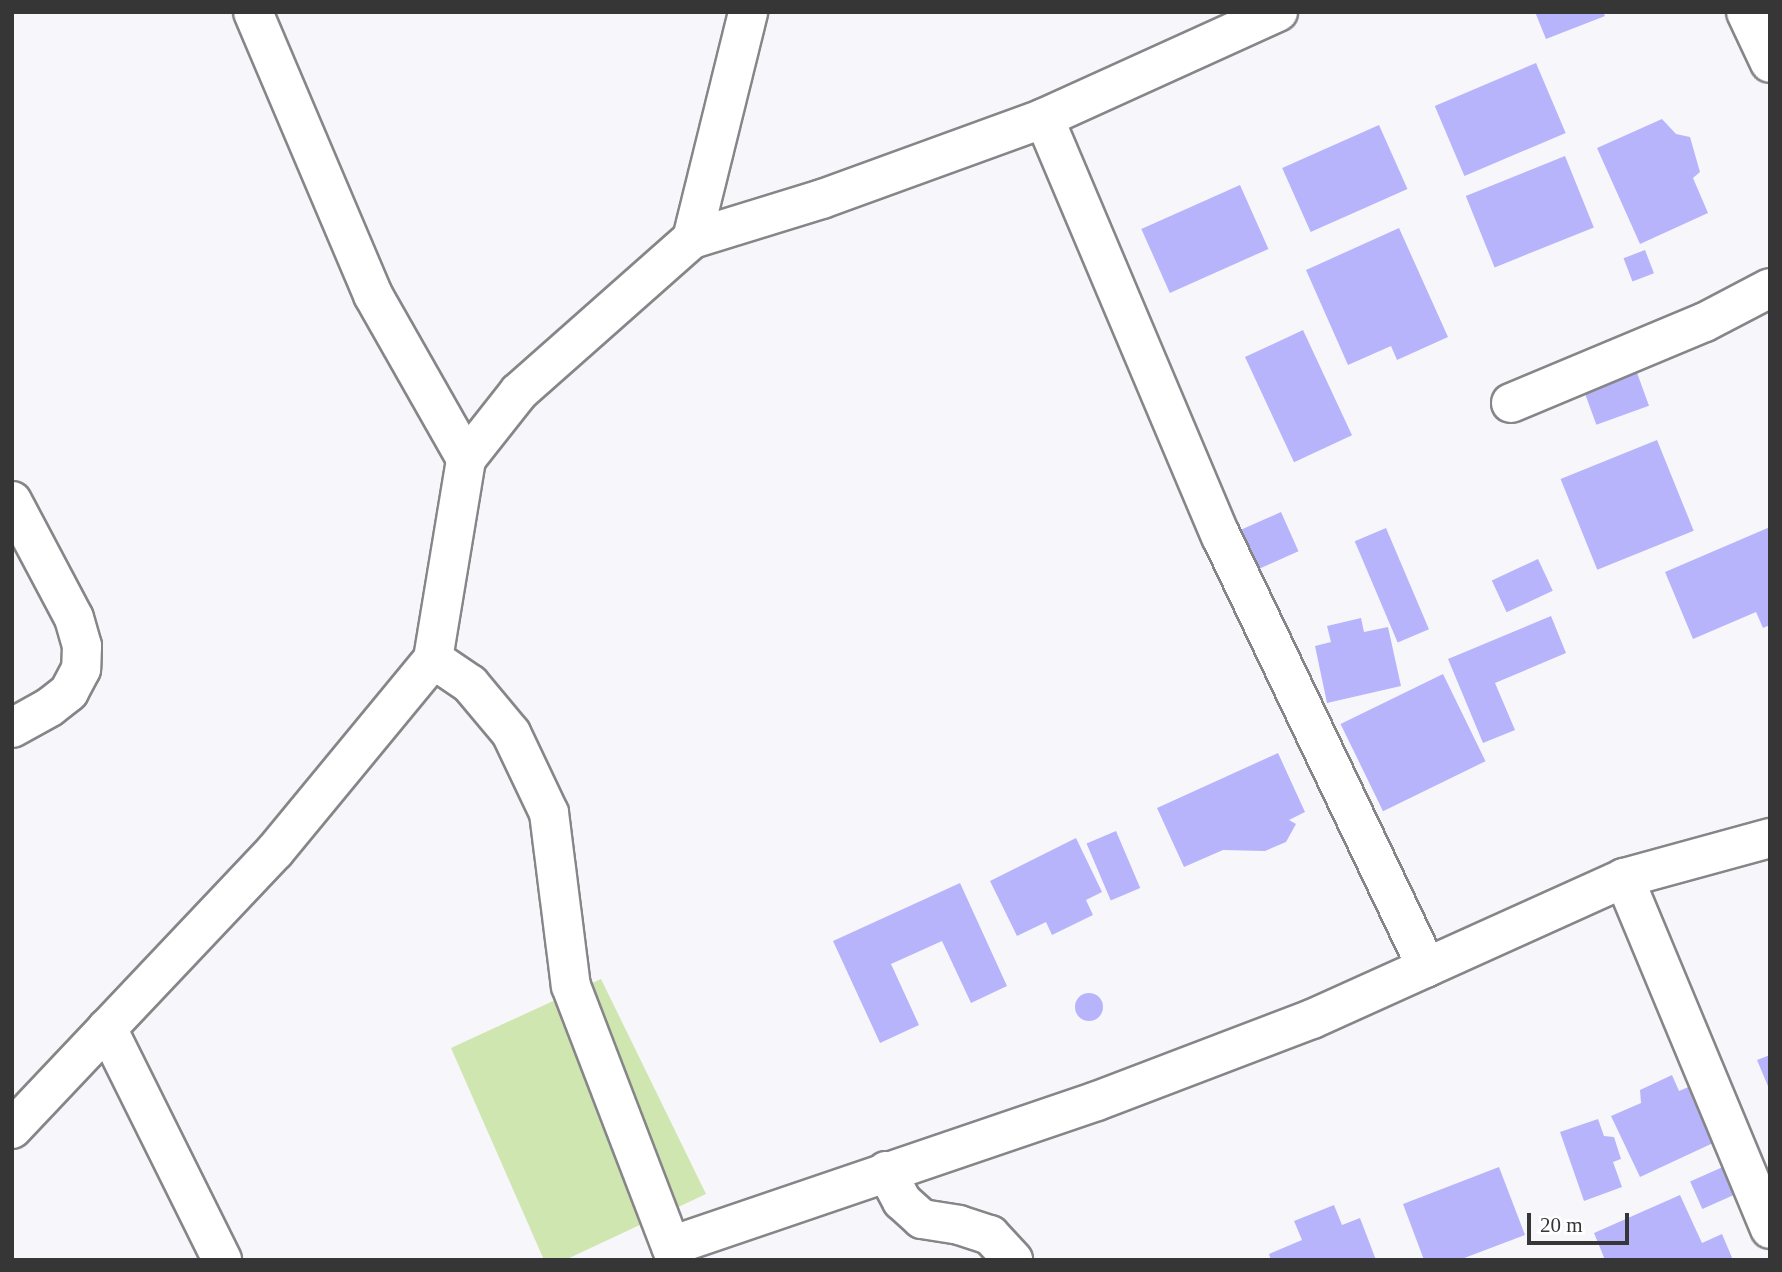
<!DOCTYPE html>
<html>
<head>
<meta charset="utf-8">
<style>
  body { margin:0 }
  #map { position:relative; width:1782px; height:1272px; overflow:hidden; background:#f7f7fb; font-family:"Times New Roman",serif }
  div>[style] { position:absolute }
  .green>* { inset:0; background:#cfe6b0 }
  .building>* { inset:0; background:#b7b4fc; transform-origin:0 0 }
  .round { border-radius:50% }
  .roads { filter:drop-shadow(2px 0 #868689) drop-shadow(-2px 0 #868689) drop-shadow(0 2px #868689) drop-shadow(0 -2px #868689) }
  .minor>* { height:38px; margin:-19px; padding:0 19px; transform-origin:19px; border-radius:19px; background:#fff }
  span { translate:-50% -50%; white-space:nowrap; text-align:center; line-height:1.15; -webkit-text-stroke:5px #fff; paint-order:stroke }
  .frame { position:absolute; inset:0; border:14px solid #363637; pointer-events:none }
  .scale { position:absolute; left:1527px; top:1213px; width:102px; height:32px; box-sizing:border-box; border:4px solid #363637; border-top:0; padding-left:9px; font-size:21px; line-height:24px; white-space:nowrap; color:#363637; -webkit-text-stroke:5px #fff; paint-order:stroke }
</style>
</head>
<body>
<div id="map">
  <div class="green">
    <i style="clip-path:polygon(601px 979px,706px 1194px,565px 1260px,544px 1260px,451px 1048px)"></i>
  </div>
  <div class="building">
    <i style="clip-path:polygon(1535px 12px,1603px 12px,1605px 16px,1546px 39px)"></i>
    <i style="left:1536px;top:63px;width:76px;height:110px;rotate:67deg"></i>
    <i style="clip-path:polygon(1662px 119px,1676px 134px,1690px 137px,1700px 172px,1693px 178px,1708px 213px,1640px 244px,1597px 148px)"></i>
    <i style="left:1379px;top:125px;width:70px;height:106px;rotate:66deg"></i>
    <i style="left:1565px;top:156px;width:77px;height:107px;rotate:68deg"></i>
    <i style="left:1240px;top:185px;width:70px;height:108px;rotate:66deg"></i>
    <i style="clip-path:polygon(1399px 228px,1448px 337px,1397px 360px,1391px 346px,1348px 365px,1306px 270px)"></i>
    <i style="left:1645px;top:250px;width:25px;height:23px;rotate:69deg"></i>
    <i style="left:1303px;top:330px;width:116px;height:64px;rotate:65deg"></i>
    <i style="left:1636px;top:370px;width:38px;height:56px;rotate:70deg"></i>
    <i style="left:1657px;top:440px;width:98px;height:104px;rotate:68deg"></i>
    <i style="left:1281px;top:512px;width:43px;height:47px;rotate:66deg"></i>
    <i style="clip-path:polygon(1770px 527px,1770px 625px,1763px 628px,1756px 612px,1693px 639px,1665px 572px)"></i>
    <i style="left:1386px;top:528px;width:110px;height:34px;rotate:67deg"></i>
    <i style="left:1538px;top:559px;width:35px;height:51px;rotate:65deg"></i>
    <i style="clip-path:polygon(1551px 616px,1566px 653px,1495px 683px,1515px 730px,1483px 743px,1448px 659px)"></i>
    <i style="clip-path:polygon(1361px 618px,1364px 632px,1388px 627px,1401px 686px,1327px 703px,1315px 646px,1331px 642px,1327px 626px)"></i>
    <i style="left:1443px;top:674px;width:97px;height:114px;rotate:64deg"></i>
    <i style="clip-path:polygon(1278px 753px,1305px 812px,1289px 820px,1296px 824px,1286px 842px,1265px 851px,1223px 850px,1184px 867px,1157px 808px)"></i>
    <i style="left:1116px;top:831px;width:62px;height:32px;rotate:67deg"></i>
    <i style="clip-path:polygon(1076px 838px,1102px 892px,1086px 900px,1093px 915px,1052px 935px,1046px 922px,1017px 936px,990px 881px)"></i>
    <i style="clip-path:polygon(960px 883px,1007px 986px,971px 1003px,942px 941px,891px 964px,919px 1025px,880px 1043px,833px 941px)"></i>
    <i class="round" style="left:1075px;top:993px;width:28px;height:28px"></i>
    <i style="clip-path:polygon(1770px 1055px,1770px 1091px,1757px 1060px)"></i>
    <i style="clip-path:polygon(1672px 1075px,1679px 1091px,1700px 1082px,1726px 1137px,1640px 1177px,1611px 1116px,1641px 1103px,1640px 1090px)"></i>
    <i style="clip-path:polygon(1598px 1119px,1604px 1136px,1614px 1137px,1621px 1159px,1613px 1162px,1622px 1187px,1584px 1201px,1560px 1132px)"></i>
    <i style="left:1734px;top:1162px;width:30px;height:48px;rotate:66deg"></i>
    <i style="clip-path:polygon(1499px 1167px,1525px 1235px,1459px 1260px,1424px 1260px,1403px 1204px)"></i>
    <i style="clip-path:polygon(1680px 1195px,1702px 1243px,1722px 1234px,1733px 1260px,1605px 1260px,1594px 1233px)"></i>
    <i style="clip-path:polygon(1334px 1205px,1342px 1225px,1360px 1218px,1376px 1260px,1271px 1260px,1269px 1254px,1302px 1240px,1294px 1221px)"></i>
  </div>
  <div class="roads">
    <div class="minor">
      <i style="left:253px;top:12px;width:307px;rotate:67deg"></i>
      <i style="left:373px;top:295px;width:189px;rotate:60.4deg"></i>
      <i style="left:1746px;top:12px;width:56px;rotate:64.8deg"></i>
      <i style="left:1044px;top:118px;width:454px;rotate:67.1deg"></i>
      <i style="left:1221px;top:536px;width:478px;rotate:64.5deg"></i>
      <i style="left:692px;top:239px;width:136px;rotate:-17.1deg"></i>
      <i style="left:822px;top:199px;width:236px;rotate:-20deg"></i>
      <i style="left:1044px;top:118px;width:257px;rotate:-24.4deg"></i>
      <i style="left:1511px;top:403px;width:210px;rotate:-22.7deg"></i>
      <i style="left:1705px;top:322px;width:73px;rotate:-27.6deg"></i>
      <i style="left:12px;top:501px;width:132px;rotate:62.1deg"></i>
      <i style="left:74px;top:618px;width:29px;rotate:74deg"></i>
      <i style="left:82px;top:646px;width:23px;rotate:92deg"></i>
      <i style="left:81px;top:669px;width:26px;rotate:118deg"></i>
      <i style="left:69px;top:692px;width:24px;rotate:142deg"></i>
      <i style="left:50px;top:707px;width:43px;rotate:151.1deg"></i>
      <i style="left:433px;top:659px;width:45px;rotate:34deg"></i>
      <i style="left:470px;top:684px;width:64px;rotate:50.1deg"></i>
      <i style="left:511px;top:733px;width:89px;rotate:64.6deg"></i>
      <i style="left:549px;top:813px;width:174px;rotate:82.8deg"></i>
      <i style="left:571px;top:986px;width:293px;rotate:69deg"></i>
      <i style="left:1624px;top:878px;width:380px;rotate:67.4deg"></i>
      <i style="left:107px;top:1028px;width:259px;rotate:63.6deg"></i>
      <i style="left:12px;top:1129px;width:383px;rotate:-46.6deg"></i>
      <i style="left:275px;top:851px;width:249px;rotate:-50.5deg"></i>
      <i style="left:433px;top:659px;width:203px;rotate:-80.6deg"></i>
      <i style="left:466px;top:459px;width:85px;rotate:-51.7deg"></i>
      <i style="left:519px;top:392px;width:231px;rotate:-41.5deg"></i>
      <i style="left:692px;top:239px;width:234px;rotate:-76.1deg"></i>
      <i style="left:886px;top:1171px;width:34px;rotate:62deg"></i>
      <i style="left:902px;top:1201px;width:27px;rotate:42deg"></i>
      <i style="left:922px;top:1219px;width:37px;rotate:9deg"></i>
      <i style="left:959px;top:1225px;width:33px;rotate:18deg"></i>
      <i style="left:990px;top:1235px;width:34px;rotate:47deg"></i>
      <i style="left:671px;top:1246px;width:450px;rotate:-18.8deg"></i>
      <i style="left:1097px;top:1101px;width:230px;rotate:-20.9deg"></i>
      <i style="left:1312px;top:1019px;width:342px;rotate:-24.3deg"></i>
      <i style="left:1624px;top:878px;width:151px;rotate:-15.3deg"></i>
    </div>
  </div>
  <div class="frame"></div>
  <div class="scale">20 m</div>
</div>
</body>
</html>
